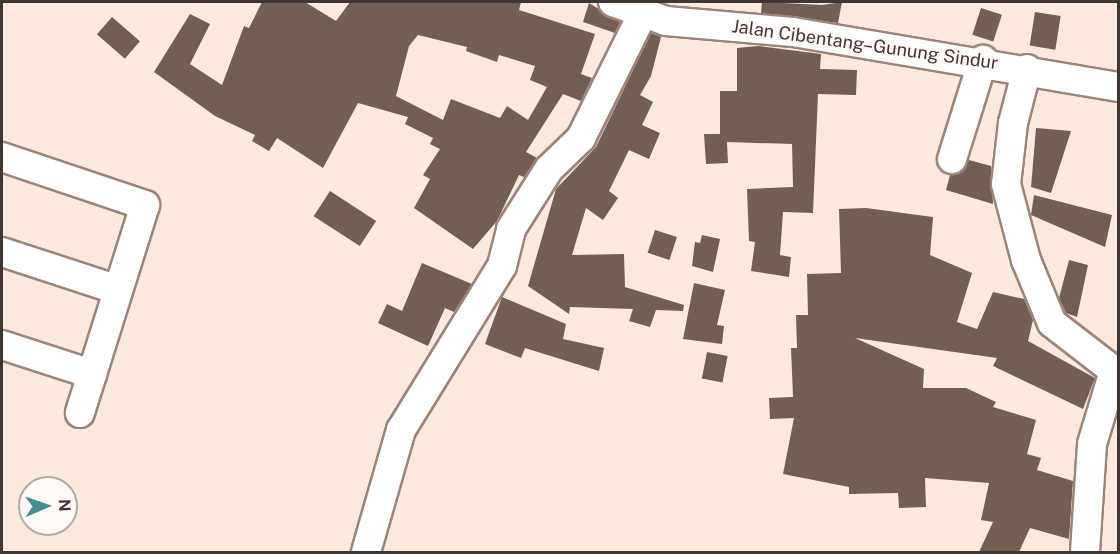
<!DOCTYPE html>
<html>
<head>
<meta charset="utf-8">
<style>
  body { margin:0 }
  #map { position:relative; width:1120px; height:554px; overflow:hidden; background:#fee9de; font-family:"Public Sans",sans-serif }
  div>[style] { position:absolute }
  .building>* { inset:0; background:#745e52; transform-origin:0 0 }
  .roads { filter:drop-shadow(2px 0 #9b8478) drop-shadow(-2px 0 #9b8478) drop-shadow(0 2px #9b8478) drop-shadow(0 -2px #9b8478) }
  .minor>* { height:28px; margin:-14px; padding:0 14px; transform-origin:14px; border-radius:14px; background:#fff }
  span { translate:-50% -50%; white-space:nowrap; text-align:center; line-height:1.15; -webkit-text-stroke:6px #fff9f7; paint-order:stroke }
  .street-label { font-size:18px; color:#403631 }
  .frame { position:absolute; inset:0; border:3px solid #403631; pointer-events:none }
  .north { position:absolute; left:18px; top:476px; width:60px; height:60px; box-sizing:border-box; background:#fff9f7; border:2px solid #b3aba8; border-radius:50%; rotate:88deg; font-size:16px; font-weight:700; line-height:24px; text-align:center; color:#403631 }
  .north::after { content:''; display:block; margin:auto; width:21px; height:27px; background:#468d90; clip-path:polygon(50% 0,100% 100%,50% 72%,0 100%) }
</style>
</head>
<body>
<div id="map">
  <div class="building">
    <i style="clip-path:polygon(evenodd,262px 2px,305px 2px,336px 21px,350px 2px,521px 2px,519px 10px,595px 34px,581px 74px,592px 78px,581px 101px,563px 94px,526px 152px,537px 158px,524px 177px,519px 175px,497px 221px,473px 249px,414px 208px,430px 179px,423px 175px,440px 149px,430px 144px,433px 138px,405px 124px,408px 117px,358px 103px,323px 168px,277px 138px,269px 151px,252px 141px,255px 135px,215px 116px,154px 72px,190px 14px,210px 24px,190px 64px,222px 85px,244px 26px,249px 28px,262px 2px,418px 35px,467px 47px,466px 51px,497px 62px,499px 55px,535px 66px,530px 80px,547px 87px,528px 120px,507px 106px,500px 118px,451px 99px,443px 120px,396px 96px,409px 46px,418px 35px)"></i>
    <i style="clip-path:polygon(762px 2px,822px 5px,842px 2px,838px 23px,761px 13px)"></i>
    <i style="clip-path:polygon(589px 3px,620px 22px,615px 33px,583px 22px)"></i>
    <i style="left:981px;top:8px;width:22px;height:28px;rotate:18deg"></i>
    <i style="left:1035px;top:12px;width:26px;height:34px;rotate:9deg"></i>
    <i style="left:112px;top:17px;width:37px;height:23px;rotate:41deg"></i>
    <i style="clip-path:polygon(651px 33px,661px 37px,651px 76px,640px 95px,653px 102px,642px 125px,660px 133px,649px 159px,629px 150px,609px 191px,618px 198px,603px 220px,586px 208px,572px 255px,624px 254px,625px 287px,684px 305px,683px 311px,656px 310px,650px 327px,629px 321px,633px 309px,570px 307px,569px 314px,528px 286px,556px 189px,596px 147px)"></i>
    <i style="clip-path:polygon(758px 46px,821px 54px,820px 69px,857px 70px,856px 95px,818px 94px,813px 213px,783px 212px,780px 255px,791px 257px,789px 277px,751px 271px,755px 242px,749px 241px,747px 189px,793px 187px,792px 144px,727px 142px,728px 163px,706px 164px,704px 134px,720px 134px,720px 91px,737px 91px,737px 48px)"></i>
    <i style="clip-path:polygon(1036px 128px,1071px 131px,1051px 193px,1031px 187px)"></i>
    <i style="clip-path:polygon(969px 160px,991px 166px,993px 204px,946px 190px,950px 175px,963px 171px)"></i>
    <i style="left:330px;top:191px;width:55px;height:30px;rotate:33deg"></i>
    <i style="clip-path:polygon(1034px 195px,1112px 215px,1105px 247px,1031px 215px)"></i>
    <i style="clip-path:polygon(866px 208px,933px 217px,930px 255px,972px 273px,957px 322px,977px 329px,993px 292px,1024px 299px,1033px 320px,1028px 341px,1095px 378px,1083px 409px,993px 366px,997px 358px,855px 338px,924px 369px,923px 388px,966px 388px,996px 402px,993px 407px,1036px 420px,1027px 454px,1041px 458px,1037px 470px,1073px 481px,1069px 539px,1030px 528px,1019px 552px,979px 552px,993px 522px,981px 520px,989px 483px,925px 478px,926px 507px,899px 508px,898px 493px,849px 494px,849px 487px,783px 474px,794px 418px,770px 419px,769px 398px,793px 397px,791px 348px,797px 348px,796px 315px,808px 315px,807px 274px,841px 273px,839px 209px)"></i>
    <i style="left:655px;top:230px;width:23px;height:24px;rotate:18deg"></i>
    <i style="clip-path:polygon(702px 235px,720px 239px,713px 272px,692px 266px,695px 242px,700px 243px)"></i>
    <i style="clip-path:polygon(1069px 260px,1088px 265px,1077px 317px,1066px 313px,1059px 298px)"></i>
    <i style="clip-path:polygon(422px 263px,472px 284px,454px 312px,445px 308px,428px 346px,378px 323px,387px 304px,402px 311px)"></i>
    <i style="clip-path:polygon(694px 283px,725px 290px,717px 325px,724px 326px,722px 344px,683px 339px)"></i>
    <i style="clip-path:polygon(502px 297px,566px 324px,563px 339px,604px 348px,599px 371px,525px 348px,521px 358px,485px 344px)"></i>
    <i style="left:707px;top:352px;width:21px;height:27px;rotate:11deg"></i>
  </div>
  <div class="roads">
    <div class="minor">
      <i style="left:613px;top:2px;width:56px;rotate:19.7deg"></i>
      <i style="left:666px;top:21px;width:127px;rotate:5deg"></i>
      <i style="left:793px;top:32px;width:330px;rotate:9.6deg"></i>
      <i style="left:1027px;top:69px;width:56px;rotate:104.5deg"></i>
      <i style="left:1013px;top:123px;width:61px;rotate:96.5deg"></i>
      <i style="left:1006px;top:184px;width:79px;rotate:75.3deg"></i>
      <i style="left:1026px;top:260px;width:68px;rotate:67.6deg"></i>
      <i style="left:1052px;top:323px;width:78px;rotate:37.7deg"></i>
      <i style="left:1114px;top:371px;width:76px;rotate:106.8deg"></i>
      <i style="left:1092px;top:444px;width:108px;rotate:93.7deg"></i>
      <i style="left:2px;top:157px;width:151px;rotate:18.6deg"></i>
      <i style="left:145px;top:205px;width:218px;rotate:107.4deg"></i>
      <i style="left:952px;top:159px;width:104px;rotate:-72.6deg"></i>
      <i style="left:2px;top:252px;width:122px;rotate:18.1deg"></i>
      <i style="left:2px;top:345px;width:95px;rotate:17.9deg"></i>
      <i style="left:366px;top:552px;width:127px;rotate:-74deg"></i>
      <i style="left:401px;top:430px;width:193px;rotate:-58.4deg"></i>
      <i style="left:502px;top:266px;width:38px;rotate:-76deg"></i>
      <i style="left:511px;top:229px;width:71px;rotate:-57.7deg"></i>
      <i style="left:549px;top:169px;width:45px;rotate:-44.1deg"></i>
      <i style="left:581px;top:138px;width:137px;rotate:-63.6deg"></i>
    </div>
  </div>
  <div class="street-label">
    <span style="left:865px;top:45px;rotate:8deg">Jalan Cibentang–Gunung Sindur</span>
  </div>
  <div class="frame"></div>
  <div class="north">N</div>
</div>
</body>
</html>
